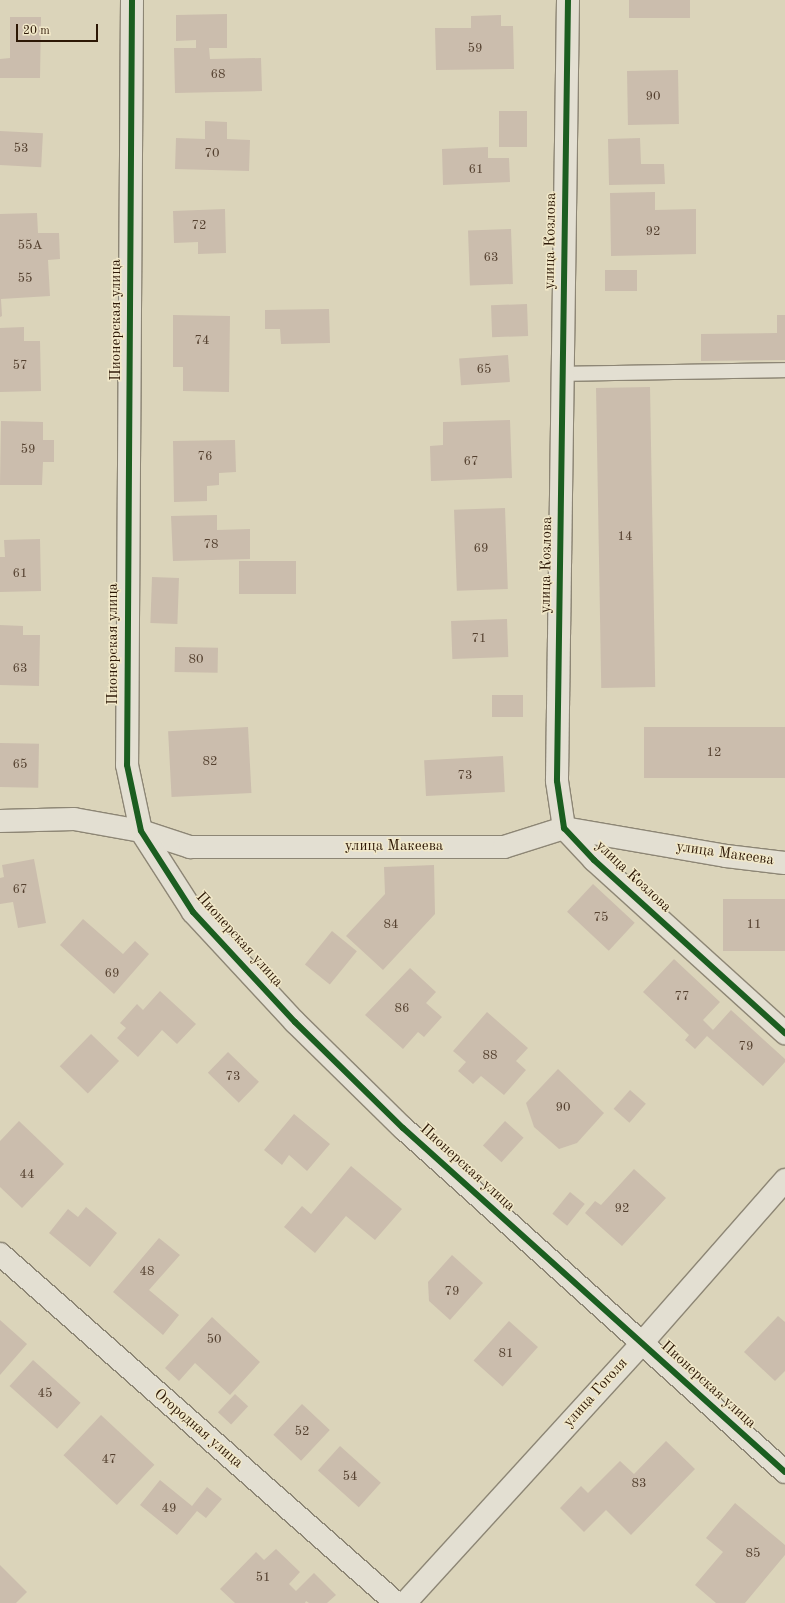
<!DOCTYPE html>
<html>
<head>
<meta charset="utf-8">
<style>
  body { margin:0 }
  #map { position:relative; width:785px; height:1603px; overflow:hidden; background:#dbd4ba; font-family:"Old Standard TT",serif }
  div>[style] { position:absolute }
  .building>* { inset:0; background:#cbbdad; transform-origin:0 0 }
  .roads { filter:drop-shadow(1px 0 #8d8675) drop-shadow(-1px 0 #8d8675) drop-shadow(0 1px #8d8675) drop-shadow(0 -1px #8d8675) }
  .service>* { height:14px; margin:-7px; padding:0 7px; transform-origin:7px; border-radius:7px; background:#e3dfd2 }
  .minor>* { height:22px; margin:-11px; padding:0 11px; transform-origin:11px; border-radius:11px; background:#e3dfd2 }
  .tertiary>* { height:22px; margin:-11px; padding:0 11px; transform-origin:11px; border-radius:11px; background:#e3dfd2 }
  .cycleway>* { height:6px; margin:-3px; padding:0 3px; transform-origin:3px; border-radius:3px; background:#1b5e20 }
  span { translate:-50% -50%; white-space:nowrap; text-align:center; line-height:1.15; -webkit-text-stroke:3px #f1e8c9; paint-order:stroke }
  .number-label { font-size:13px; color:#54402f }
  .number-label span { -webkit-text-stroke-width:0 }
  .street-label { font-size:15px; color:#2c1705 }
  .scale { position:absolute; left:16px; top:24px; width:82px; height:18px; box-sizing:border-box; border:2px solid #2c1705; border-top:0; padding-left:5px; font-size:12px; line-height:14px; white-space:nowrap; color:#2c1705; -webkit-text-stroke:3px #f1e8c9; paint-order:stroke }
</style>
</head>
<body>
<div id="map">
  <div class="building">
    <i style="left:629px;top:0;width:61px;height:18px"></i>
    <i style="clip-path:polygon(227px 14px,227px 48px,209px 48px,210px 59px,261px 58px,262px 91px,175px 93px,174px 48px,196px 48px,196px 40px,176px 41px,176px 15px)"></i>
    <i style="clip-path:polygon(501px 15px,501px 26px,513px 26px,514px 69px,436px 70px,435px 28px,471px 28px,471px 16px)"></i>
    <i style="clip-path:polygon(10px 17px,41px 17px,40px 78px,0 78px,0 59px,10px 58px)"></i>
    <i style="left:678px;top:70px;width:54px;height:51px;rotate:89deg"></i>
    <i style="left:499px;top:111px;width:28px;height:36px"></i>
    <i style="clip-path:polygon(205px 121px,227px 122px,227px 139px,250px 140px,249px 171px,175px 169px,176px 138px,205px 139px)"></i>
    <i style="left:0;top:131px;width:43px;height:34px;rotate:3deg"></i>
    <i style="clip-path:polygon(640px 138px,641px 164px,664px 164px,665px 184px,609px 185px,608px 139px)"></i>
    <i style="clip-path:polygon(488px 147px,488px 158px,509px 158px,510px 182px,443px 185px,442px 149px)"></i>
    <i style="clip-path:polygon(655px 192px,655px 210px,696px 209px,696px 254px,611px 256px,610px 193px)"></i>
    <i style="clip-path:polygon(225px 209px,226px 253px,198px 254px,198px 242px,174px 243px,173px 211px)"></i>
    <i style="clip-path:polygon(37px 213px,38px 233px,59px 233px,60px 259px,48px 260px,50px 296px,1px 299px,2px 316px,0 317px,0 214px)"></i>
    <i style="left:511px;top:229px;width:55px;height:43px;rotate:88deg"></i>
    <i style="left:605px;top:270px;width:32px;height:21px"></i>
    <i style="left:527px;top:304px;width:32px;height:36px;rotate:88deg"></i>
    <i style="clip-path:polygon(329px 309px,330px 343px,281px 344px,280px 329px,265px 329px,265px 310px)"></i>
    <i style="clip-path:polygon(173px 315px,230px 316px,229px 392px,183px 391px,183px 367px,173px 367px)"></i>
    <i style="clip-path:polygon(777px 315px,785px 315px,785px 360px,701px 361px,701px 334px,777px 333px)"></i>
    <i style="clip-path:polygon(24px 327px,24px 341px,40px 341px,41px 391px,0 392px,0 328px)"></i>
    <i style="left:508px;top:355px;width:27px;height:49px;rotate:86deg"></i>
    <i style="left:650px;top:387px;width:300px;height:54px;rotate:89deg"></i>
    <i style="clip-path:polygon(510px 420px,512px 478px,431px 481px,430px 446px,443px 445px,443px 422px)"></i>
    <i style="clip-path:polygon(1px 421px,43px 422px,43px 440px,54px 440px,54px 462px,43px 462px,42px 485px,0 485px)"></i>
    <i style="clip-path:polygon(235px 440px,236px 472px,219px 473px,219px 485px,207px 486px,207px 501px,174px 502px,173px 441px)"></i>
    <i style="left:505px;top:508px;width:81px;height:51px;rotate:88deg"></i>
    <i style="clip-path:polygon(217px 515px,217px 530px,250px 529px,250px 559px,173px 561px,171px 516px)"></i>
    <i style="clip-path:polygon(40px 539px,41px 591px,0 592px,0 557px,5px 557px,4px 540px)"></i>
    <i style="left:296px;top:561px;width:33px;height:57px;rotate:90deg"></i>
    <i style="left:152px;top:577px;width:27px;height:46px;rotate:2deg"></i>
    <i style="left:507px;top:619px;width:38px;height:56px;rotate:88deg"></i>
    <i style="clip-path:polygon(0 625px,23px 626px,23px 635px,40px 635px,39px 686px,0 685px)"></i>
    <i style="left:175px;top:647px;width:43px;height:25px;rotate:1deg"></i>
    <i style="left:492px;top:695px;width:31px;height:22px"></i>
    <i style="left:248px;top:727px;width:66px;height:80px;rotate:87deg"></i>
    <i style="left:785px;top:727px;width:51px;height:141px;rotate:90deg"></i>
    <i style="left:0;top:743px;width:39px;height:44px;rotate:1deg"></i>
    <i style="left:503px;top:756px;width:36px;height:79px;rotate:87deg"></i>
    <i style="clip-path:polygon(34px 859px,46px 923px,18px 928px,13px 902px,0 904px,0 878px,4px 877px,2px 865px)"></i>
    <i style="clip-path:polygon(434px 865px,435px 914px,383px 970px,346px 936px,385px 894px,384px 867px)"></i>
    <i style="left:593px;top:884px;width:57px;height:38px;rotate:43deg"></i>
    <i style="left:723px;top:899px;width:62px;height:52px"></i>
    <i style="clip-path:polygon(83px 919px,123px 954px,135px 941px,149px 954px,114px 994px,60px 945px)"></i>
    <i style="left:332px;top:931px;width:32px;height:43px;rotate:39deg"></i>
    <i style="clip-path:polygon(674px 959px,720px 1002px,703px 1020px,713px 1030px,731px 1010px,785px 1059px,785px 1062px,763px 1086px,707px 1036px,695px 1049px,685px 1040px,689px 1035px,643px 992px)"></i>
    <i style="clip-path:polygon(410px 968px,436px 992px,426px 1003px,442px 1017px,424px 1037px,418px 1032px,403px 1049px,365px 1015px)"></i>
    <i style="clip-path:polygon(160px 991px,196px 1024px,177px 1044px,162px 1030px,138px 1057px,117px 1038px,126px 1028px,120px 1023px,137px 1004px,143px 1010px)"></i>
    <i style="clip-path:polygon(487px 1012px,528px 1048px,516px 1061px,526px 1070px,504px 1095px,481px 1076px,473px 1084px,458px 1071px,466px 1062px,453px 1051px)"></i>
    <i style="left:91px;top:1034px;width:39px;height:45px;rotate:44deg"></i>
    <i style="left:228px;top:1052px;width:43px;height:29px;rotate:44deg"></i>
    <i style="clip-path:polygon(558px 1069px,604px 1113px,577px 1143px,559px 1149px,534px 1127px,526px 1103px)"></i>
    <i style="left:630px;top:1090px;width:21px;height:25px;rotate:41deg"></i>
    <i style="clip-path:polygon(294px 1114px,330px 1144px,307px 1171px,289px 1155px,282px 1165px,264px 1150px)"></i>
    <i style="clip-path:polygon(19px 1121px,64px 1164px,22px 1208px,0 1187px,0 1141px)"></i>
    <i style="left:505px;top:1121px;width:25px;height:33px;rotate:42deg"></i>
    <i style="clip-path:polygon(351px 1166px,402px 1209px,375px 1240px,346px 1216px,315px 1253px,284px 1227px,302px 1206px,311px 1214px)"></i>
    <i style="clip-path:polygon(634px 1169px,666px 1198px,622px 1246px,585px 1213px,595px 1201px,601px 1205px)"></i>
    <i style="left:570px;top:1192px;width:19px;height:28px;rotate:39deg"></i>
    <i style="clip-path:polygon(86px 1207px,117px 1233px,90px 1267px,49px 1233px,68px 1209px,78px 1217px)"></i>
    <i style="clip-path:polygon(159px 1238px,180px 1255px,149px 1290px,179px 1315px,163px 1335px,113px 1292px)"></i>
    <i style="clip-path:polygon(452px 1255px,483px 1283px,450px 1320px,429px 1301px,428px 1282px)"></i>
    <i style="clip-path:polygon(778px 1316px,785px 1322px,785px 1371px,775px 1381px,744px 1352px)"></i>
    <i style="clip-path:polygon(212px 1317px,260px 1362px,230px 1395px,195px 1363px,179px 1381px,165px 1368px)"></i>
    <i style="clip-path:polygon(0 1320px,27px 1344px,0 1375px)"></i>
    <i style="left:509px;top:1321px;width:39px;height:53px;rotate:42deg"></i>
    <i style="left:33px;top:1360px;width:64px;height:35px;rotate:42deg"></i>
    <i style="left:235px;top:1394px;width:18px;height:25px;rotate:43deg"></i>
    <i style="left:302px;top:1404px;width:38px;height:42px;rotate:43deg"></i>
    <i style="left:101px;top:1415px;width:73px;height:55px;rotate:43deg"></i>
    <i style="clip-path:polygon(666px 1441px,695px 1469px,631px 1535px,606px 1510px,584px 1532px,560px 1508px,581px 1486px,588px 1493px,620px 1461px,634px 1474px)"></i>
    <i style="left:340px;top:1446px;width:55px;height:33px;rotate:42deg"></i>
    <i style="clip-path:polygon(160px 1480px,192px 1506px,207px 1487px,222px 1499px,206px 1518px,197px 1511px,177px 1535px,140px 1505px)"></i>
    <i style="clip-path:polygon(735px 1503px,785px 1545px,785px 1555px,745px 1603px,716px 1603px,695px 1585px,723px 1552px,706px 1538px)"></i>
    <i style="clip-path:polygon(276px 1549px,300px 1572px,289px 1584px,296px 1591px,314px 1573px,336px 1595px,327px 1603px,309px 1603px,306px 1601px,305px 1603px,235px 1603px,220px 1589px,256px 1552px,264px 1560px)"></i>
    <i style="clip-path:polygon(0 1565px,27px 1592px,16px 1603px,0 1603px)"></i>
  </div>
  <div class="roads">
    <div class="service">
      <i style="left:562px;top:374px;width:223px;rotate:-1deg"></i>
    </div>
    <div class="minor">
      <i style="left:568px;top:0;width:781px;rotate:90.81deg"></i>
      <i style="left:557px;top:781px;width:48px;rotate:81.5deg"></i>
      <i style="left:564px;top:828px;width:44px;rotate:46.8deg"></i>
      <i style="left:594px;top:860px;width:258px;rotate:42.2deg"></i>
      <i style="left:0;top:821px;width:74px;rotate:-1.5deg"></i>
      <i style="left:74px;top:819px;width:68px;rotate:10.2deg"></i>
      <i style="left:141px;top:831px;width:52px;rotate:18.1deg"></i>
      <i style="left:190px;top:847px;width:314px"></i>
      <i style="left:504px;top:847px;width:63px;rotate:-17.6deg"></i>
      <i style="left:564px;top:828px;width:164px;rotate:9.8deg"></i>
      <i style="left:726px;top:856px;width:59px;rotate:6.8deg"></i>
      <i style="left:0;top:1254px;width:528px;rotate:41.39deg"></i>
      <i style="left:405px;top:1603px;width:352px;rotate:-47.6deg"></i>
      <i style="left:642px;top:1343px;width:217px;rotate:-48.7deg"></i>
    </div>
    <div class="tertiary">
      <i style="left:132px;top:0;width:765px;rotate:90.37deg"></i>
      <i style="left:127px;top:765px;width:67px;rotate:78deg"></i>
      <i style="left:141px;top:831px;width:96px;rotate:57.3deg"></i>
      <i style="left:193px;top:912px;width:150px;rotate:47.2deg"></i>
      <i style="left:295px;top:1022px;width:151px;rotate:44.5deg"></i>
      <i style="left:403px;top:1128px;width:514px;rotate:42deg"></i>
    </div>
  </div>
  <div class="cycleway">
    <i style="left:132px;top:0;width:765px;rotate:90.37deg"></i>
    <i style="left:127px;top:765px;width:67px;rotate:78deg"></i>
    <i style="left:141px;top:831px;width:96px;rotate:57.3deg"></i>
    <i style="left:193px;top:912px;width:150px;rotate:47.2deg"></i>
    <i style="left:295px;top:1022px;width:151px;rotate:44.5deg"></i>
    <i style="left:403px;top:1128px;width:514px;rotate:42deg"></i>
    <i style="left:568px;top:0;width:781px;rotate:90.81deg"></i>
    <i style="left:557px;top:781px;width:48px;rotate:81.5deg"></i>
    <i style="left:564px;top:828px;width:44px;rotate:46.8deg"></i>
    <i style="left:594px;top:860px;width:258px;rotate:42.2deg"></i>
  </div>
  <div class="number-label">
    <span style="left:475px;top:49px">59</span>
    <span style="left:218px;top:75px">68</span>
    <span style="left:653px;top:97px">90</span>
    <span style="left:21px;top:149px">53</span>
    <span style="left:212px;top:154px">70</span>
    <span style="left:476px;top:170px">61</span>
    <span style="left:199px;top:226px">72</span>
    <span style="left:653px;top:232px">92</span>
    <span style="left:30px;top:246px">55А</span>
    <span style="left:491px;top:258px">63</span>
    <span style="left:25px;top:279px">55</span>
    <span style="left:202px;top:341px">74</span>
    <span style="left:20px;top:366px">57</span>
    <span style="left:484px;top:370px">65</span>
    <span style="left:28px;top:450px">59</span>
    <span style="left:205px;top:457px">76</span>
    <span style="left:471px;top:462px">67</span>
    <span style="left:625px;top:537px">14</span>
    <span style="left:211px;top:545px">78</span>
    <span style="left:481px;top:549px">69</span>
    <span style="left:20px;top:574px">61</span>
    <span style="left:479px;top:639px">71</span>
    <span style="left:196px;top:660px">80</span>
    <span style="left:20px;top:669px">63</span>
    <span style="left:714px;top:753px">12</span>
    <span style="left:210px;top:762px">82</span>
    <span style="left:20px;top:765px">65</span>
    <span style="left:465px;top:776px">73</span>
    <span style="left:20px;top:890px">67</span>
    <span style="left:601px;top:918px">75</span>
    <span style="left:391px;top:925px">84</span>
    <span style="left:754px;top:925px">11</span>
    <span style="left:112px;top:974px">69</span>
    <span style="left:682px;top:997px">77</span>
    <span style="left:402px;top:1009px">86</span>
    <span style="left:746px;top:1047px">79</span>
    <span style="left:490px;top:1056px">88</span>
    <span style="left:233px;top:1077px">73</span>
    <span style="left:563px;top:1108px">90</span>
    <span style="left:27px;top:1175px">44</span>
    <span style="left:622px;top:1209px">92</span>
    <span style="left:147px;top:1272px">48</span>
    <span style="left:452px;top:1292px">79</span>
    <span style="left:214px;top:1340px">50</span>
    <span style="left:506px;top:1354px">81</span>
    <span style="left:45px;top:1394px">45</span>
    <span style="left:302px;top:1432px">52</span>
    <span style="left:109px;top:1460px">47</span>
    <span style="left:350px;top:1477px">54</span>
    <span style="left:639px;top:1484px">83</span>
    <span style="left:169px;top:1509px">49</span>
    <span style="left:753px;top:1554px">85</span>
    <span style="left:263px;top:1578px">51</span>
  </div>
  <div class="street-label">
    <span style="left:551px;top:241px;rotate:-89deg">улица Козлова</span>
    <span style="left:117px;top:320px;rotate:-90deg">Пионерская улица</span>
    <span style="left:547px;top:565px;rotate:-89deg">улица Козлова</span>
    <span style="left:114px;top:644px;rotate:-90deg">Пионерская улица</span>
    <span style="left:394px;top:847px">улица Макеева</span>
    <span style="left:725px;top:854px;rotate:8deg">улица Макеева</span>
    <span style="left:633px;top:877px;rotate:43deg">улица Козлова</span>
    <span style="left:239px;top:940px;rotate:48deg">Пионерская улица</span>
    <span style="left:467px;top:1168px;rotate:42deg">Пионерская улица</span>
    <span style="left:708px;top:1385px;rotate:42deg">Пионерская улица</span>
    <span style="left:596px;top:1393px;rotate:-48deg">улица Гоголя</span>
    <span style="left:198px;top:1429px;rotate:41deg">Огородная улица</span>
  </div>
  <div class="scale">20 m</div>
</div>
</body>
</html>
